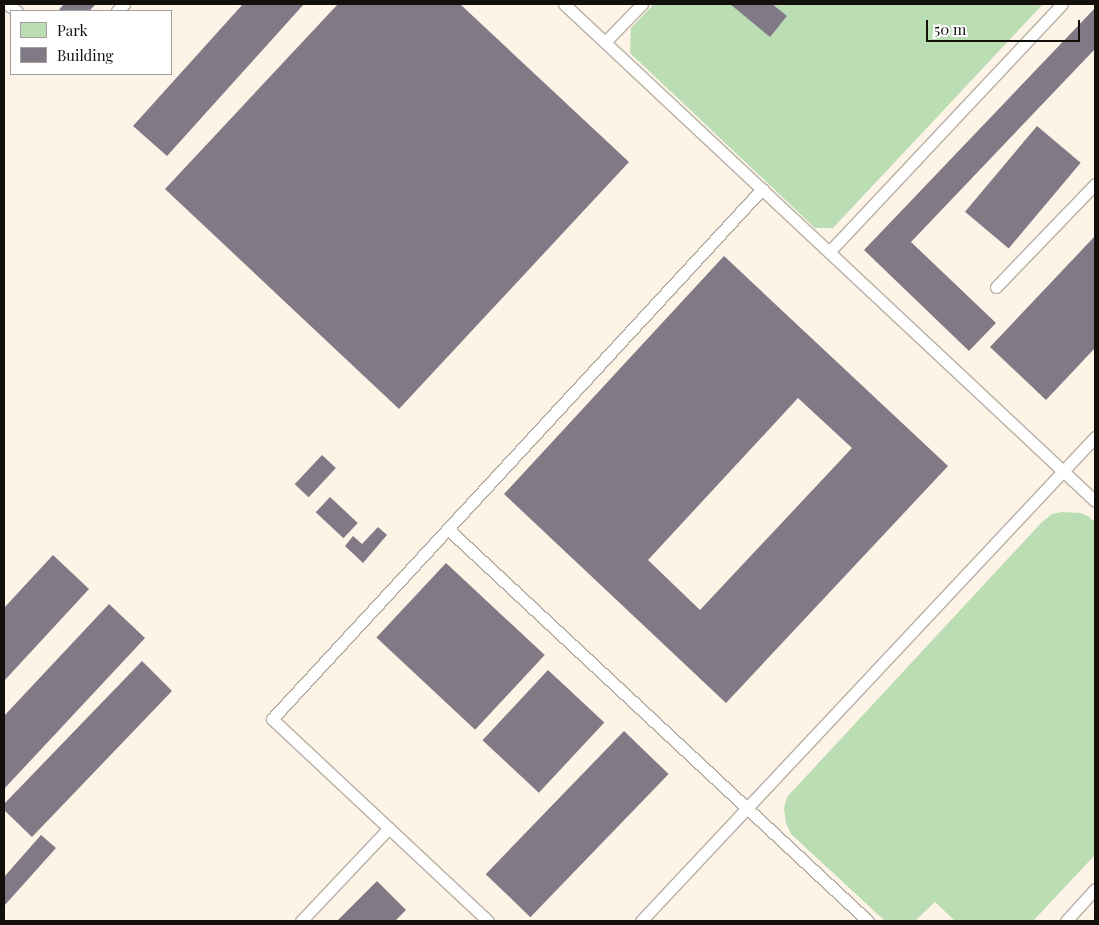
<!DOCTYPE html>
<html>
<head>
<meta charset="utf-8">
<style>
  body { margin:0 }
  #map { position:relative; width:1099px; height:925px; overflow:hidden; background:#fdf3e7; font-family:"Playfair Display",serif }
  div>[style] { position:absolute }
  .green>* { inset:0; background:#baddb4 }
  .building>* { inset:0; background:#817a86; transform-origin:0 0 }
  .roads { filter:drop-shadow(1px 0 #bab1a6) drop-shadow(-1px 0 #bab1a6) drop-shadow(0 1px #bab1a6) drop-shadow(0 -1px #bab1a6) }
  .service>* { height:11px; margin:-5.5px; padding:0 5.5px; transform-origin:5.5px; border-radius:5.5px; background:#fff }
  span { translate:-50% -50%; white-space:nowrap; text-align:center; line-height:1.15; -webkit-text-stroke:4px #fff; paint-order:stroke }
  .frame { position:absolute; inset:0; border:5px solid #13100c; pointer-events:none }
  .legend { position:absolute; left:10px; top:10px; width:162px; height:65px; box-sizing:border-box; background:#fff; border:1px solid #a19f9e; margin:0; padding:6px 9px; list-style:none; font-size:15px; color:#13100c }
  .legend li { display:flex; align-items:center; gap:10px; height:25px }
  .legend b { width:25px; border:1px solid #a19f9e }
  .scale { position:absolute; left:926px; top:20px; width:154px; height:22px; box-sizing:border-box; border:2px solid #13100c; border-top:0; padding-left:6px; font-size:15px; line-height:18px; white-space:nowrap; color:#13100c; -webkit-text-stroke:4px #fff; paint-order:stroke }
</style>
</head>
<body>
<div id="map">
  <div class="green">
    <i style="clip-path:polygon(654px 4px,1043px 4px,833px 228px,815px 228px,630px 53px,631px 28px)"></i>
    <i style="clip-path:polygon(1062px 512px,1080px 513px,1088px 516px,1095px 522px,1095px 855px,1033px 921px,955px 921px,935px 902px,915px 921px,885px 921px,791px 834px,786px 823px,784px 808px,787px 797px,1041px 523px,1052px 514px)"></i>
  </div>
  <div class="building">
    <i style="clip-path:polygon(64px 4px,96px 4px,89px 11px,58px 11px)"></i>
    <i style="clip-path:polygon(243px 4px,304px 4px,167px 156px,133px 126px)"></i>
    <i style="clip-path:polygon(338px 4px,460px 4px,629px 162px,399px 409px,165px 189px)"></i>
    <i style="clip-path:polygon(730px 4px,772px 4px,787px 16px,770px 37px)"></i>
    <i style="clip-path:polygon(1095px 8px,1095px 49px,911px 242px,996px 323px,969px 351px,864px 250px)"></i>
    <i style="left:1037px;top:126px;width:57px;height:112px;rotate:40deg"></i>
    <i style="clip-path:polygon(1095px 236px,1095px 348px,1046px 400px,990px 347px)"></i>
    <i style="clip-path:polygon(evenodd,724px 256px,948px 466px,726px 703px,504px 494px,724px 256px,798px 398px,852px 448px,700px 610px,648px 560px,798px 398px)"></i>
    <i style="left:322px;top:455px;width:19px;height:40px;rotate:43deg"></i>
    <i style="left:330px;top:497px;width:38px;height:21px;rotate:43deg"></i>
    <i style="clip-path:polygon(378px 527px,387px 535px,363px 563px,345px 546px,353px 536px,362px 544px)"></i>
    <i style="clip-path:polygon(53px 555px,89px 589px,4px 681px,4px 608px)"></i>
    <i style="left:446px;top:563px;width:135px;height:102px;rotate:43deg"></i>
    <i style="clip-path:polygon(109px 604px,145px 638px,4px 789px,4px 716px)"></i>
    <i style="clip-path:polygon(142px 661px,172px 691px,32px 837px,4px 810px,4px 804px)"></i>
    <i style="left:548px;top:670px;width:77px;height:96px;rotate:43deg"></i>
    <i style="left:624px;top:731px;width:62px;height:199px;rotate:44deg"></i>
    <i style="clip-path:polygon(41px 835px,56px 848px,4px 906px,4px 877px)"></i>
    <i style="clip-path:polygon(377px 881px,406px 910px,395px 921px,337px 921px)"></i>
  </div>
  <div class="roads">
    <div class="service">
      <i style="left:7px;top:4px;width:12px;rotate:35deg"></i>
      <i style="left:564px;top:4px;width:727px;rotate:43.11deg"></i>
      <i style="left:117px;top:11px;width:10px;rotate:-45deg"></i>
      <i style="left:605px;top:42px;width:53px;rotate:-45.8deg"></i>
      <i style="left:829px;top:252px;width:340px;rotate:-46.8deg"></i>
      <i style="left:996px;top:287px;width:143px;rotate:-46.1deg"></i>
      <i style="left:448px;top:529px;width:575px;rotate:43.03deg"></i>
      <i style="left:301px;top:921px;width:128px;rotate:-46.6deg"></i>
      <i style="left:488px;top:921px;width:296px;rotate:-136.9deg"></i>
      <i style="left:272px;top:719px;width:722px;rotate:-47.25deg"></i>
      <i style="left:641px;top:921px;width:664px;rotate:-46.83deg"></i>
      <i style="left:1066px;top:921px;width:43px;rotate:-47.8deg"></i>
    </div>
  </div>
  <div class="frame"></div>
  <ul class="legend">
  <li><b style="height:14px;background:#baddb4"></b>Park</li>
  <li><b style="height:14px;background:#817a86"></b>Building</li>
  </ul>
  <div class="scale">50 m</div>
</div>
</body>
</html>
